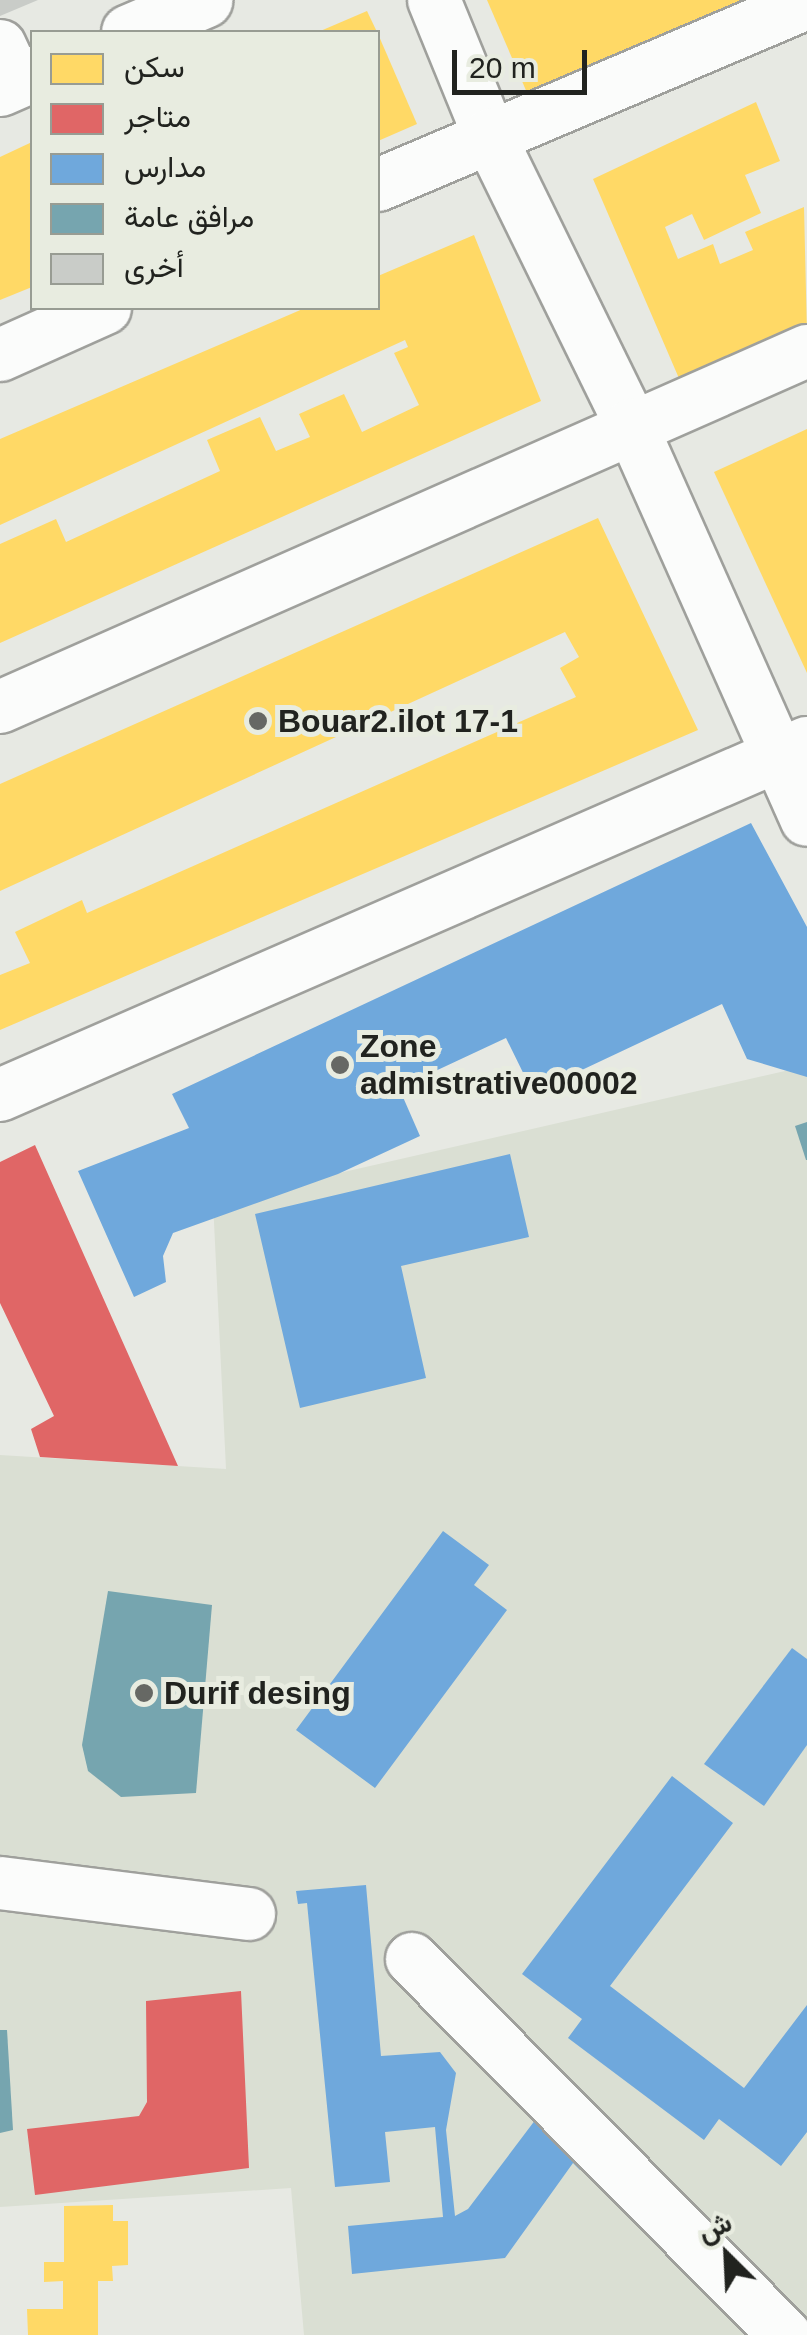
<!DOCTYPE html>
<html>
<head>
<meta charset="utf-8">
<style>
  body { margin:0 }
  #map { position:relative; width:807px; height:2335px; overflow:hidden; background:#e7e9e3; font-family:Arial,Vazirmatn,sans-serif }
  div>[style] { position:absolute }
  .built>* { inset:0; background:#dadfd3 }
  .homes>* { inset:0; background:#ffd966 }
  .shops>* { inset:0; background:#e06666 }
  .schools>* { inset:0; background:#6fa8dc }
  .public>* { inset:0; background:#76a5af }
  .building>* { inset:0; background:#c9ccc8 }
  .roads { filter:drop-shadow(2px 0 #9fa09c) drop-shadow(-2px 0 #9fa09c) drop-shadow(0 2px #9fa09c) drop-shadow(0 -2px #9fa09c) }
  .street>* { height:52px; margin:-26px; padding:0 26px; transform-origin:26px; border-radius:26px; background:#fbfcfb }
  .secondary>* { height:55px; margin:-27.5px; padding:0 27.5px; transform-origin:27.5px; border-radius:27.5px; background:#fbfcfb }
  .dots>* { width:28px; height:28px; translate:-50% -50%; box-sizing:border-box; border:5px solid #e8ece0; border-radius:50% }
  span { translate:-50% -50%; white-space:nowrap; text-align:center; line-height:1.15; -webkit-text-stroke:10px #e8ece0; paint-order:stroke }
  .poi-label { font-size:32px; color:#21231f; font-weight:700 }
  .left { translate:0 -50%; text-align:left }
  .legend { position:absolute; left:30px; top:30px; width:350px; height:280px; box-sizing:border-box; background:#e8ece0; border:2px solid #989c93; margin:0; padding:12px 18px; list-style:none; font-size:30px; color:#21231f }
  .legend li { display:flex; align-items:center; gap:20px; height:50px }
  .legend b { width:50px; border:2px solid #989c93 }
  .north { position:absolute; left:677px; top:2205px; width:100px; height:100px; -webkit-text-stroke:8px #e8ece0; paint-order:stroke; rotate:336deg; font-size:28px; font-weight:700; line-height:40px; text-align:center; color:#21231f }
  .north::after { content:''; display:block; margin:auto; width:35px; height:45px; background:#21231f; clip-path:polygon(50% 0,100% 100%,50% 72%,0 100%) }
  .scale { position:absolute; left:452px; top:50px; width:135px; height:45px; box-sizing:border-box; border:5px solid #21231f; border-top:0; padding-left:12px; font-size:30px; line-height:35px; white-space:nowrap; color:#21231f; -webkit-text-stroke:8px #e8ece0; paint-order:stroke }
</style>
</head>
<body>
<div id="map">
  <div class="built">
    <i style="clip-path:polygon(807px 1066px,807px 2335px,304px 2335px,291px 2188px,0 2207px,0 1455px,226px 1469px,213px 1202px)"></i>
  </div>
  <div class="homes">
    <i style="clip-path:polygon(487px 0,758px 0,531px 102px)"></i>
    <i style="clip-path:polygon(367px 11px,377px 32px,318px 32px)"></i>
    <i style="clip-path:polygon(378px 34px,417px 124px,378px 141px)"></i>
    <i style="clip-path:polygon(756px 102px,780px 161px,745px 175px,761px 213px,704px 240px,692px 214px,665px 227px,678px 259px,713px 244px,720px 264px,753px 250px,745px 232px,804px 207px,807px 335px,681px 383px,593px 179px)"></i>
    <i style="clip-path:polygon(32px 142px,32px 287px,0 300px,0 157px)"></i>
    <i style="clip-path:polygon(474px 235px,541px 401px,0 643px,0 544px,56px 519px,66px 542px,220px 471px,207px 440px,260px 417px,276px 451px,310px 437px,299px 414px,344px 394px,362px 432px,419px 405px,394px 353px,408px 347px,405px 340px,0 525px,0 439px,305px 308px,378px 308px,378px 276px)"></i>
    <i style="clip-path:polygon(807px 429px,807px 673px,714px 472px)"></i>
    <i style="clip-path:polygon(598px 518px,698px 730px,0 1030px,0 975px,30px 963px,15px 932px,82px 900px,87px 913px,576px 697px,560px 668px,579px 657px,565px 632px,0 891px,0 784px)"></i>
    <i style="clip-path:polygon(113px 2205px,113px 2221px,128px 2221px,128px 2265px,112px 2266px,113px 2281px,98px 2281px,98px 2335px,28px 2335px,27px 2309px,63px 2309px,63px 2281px,44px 2282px,44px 2262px,64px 2262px,64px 2206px)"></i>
  </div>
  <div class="shops">
    <i style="clip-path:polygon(35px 1145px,178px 1466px,40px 1457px,31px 1429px,54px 1416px,0 1303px,0 1162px)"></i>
    <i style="clip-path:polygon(241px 1991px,249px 2168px,35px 2195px,27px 2129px,139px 2116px,147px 2102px,146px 2001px)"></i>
  </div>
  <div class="schools">
    <i style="clip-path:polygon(751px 823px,807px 927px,807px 1077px,747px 1059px,722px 1004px,533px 1093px,506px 1038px,399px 1088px,420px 1136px,338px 1174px,173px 1233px,163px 1256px,166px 1282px,134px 1297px,78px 1171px,189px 1128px,172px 1094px)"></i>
    <i style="clip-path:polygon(510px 1154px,529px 1237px,401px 1266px,426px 1378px,300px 1408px,255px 1214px)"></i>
    <i style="clip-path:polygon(443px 1531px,489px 1565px,474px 1585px,507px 1610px,375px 1788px,296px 1730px)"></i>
    <i style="clip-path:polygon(792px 1648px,807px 1659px,807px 1745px,764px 1806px,704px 1764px)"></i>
    <i style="clip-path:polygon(672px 1776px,733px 1823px,610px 1986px,744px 2088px,807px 2005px,807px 2132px,781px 2166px,719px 2119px,704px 2140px,568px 2038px,582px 2019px,522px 1974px)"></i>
    <i style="clip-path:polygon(366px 1885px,381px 2056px,440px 2052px,456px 2073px,446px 2130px,455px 2216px,468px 2209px,542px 2111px,594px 2153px,580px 2170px,573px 2163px,505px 2258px,352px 2274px,348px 2226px,443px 2217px,435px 2127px,385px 2132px,390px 2182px,335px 2187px,307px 1903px,298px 1904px,296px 1891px)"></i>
  </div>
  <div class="public">
    <i style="clip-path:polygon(807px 1122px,807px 1160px,806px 1160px,795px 1126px)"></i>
    <i style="clip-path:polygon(108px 1591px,212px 1605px,196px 1793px,121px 1797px,88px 1771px,82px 1745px)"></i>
    <i style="clip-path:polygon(0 2030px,7px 2030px,13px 2130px,0 2133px)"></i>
  </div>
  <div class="building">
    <i style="clip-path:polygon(0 0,38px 0,0 16px)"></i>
  </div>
  <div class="roads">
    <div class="street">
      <i style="left:434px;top:0;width:146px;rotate:67.8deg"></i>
      <i style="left:489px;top:135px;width:323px;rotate:63.9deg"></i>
      <i style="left:631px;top:425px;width:432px;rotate:66deg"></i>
      <i style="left:0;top:46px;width:38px;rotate:65deg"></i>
      <i style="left:378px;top:185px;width:466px;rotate:-23deg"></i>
      <i style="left:0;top:355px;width:115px;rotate:-24.1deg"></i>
      <i style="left:0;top:707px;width:882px;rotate:-23.8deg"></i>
      <i style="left:0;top:1095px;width:880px;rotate:-23.57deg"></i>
      <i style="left:0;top:1883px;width:251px;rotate:7.1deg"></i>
      <i style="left:412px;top:1959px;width:530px;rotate:45.23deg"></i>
    </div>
    <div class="secondary">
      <i style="left:129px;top:32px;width:82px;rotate:-23.1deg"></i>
      <i style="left:0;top:88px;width:35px;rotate:-24deg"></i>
    </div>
  </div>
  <div class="dots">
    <i style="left:258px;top:721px;background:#666864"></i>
    <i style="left:340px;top:1065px;background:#666864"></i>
    <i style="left:144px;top:1693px;background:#666864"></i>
  </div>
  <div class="poi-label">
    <span class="left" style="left:278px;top:721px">Bouar2.ilot 17-1</span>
    <span class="left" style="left:360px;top:1065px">Zone<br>admistrative00002</span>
    <span class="left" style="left:164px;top:1693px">Durif desing</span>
  </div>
  <ul class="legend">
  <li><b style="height:28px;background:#ffd966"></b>سكن</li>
  <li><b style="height:28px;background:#e06666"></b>متاجر</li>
  <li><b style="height:28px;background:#6fa8dc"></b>مدارس</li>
  <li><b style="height:28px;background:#76a5af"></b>مرافق عامة</li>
  <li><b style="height:28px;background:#c9ccc8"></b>أخرى</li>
  </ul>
  <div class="north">ش</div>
  <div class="scale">20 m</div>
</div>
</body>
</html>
